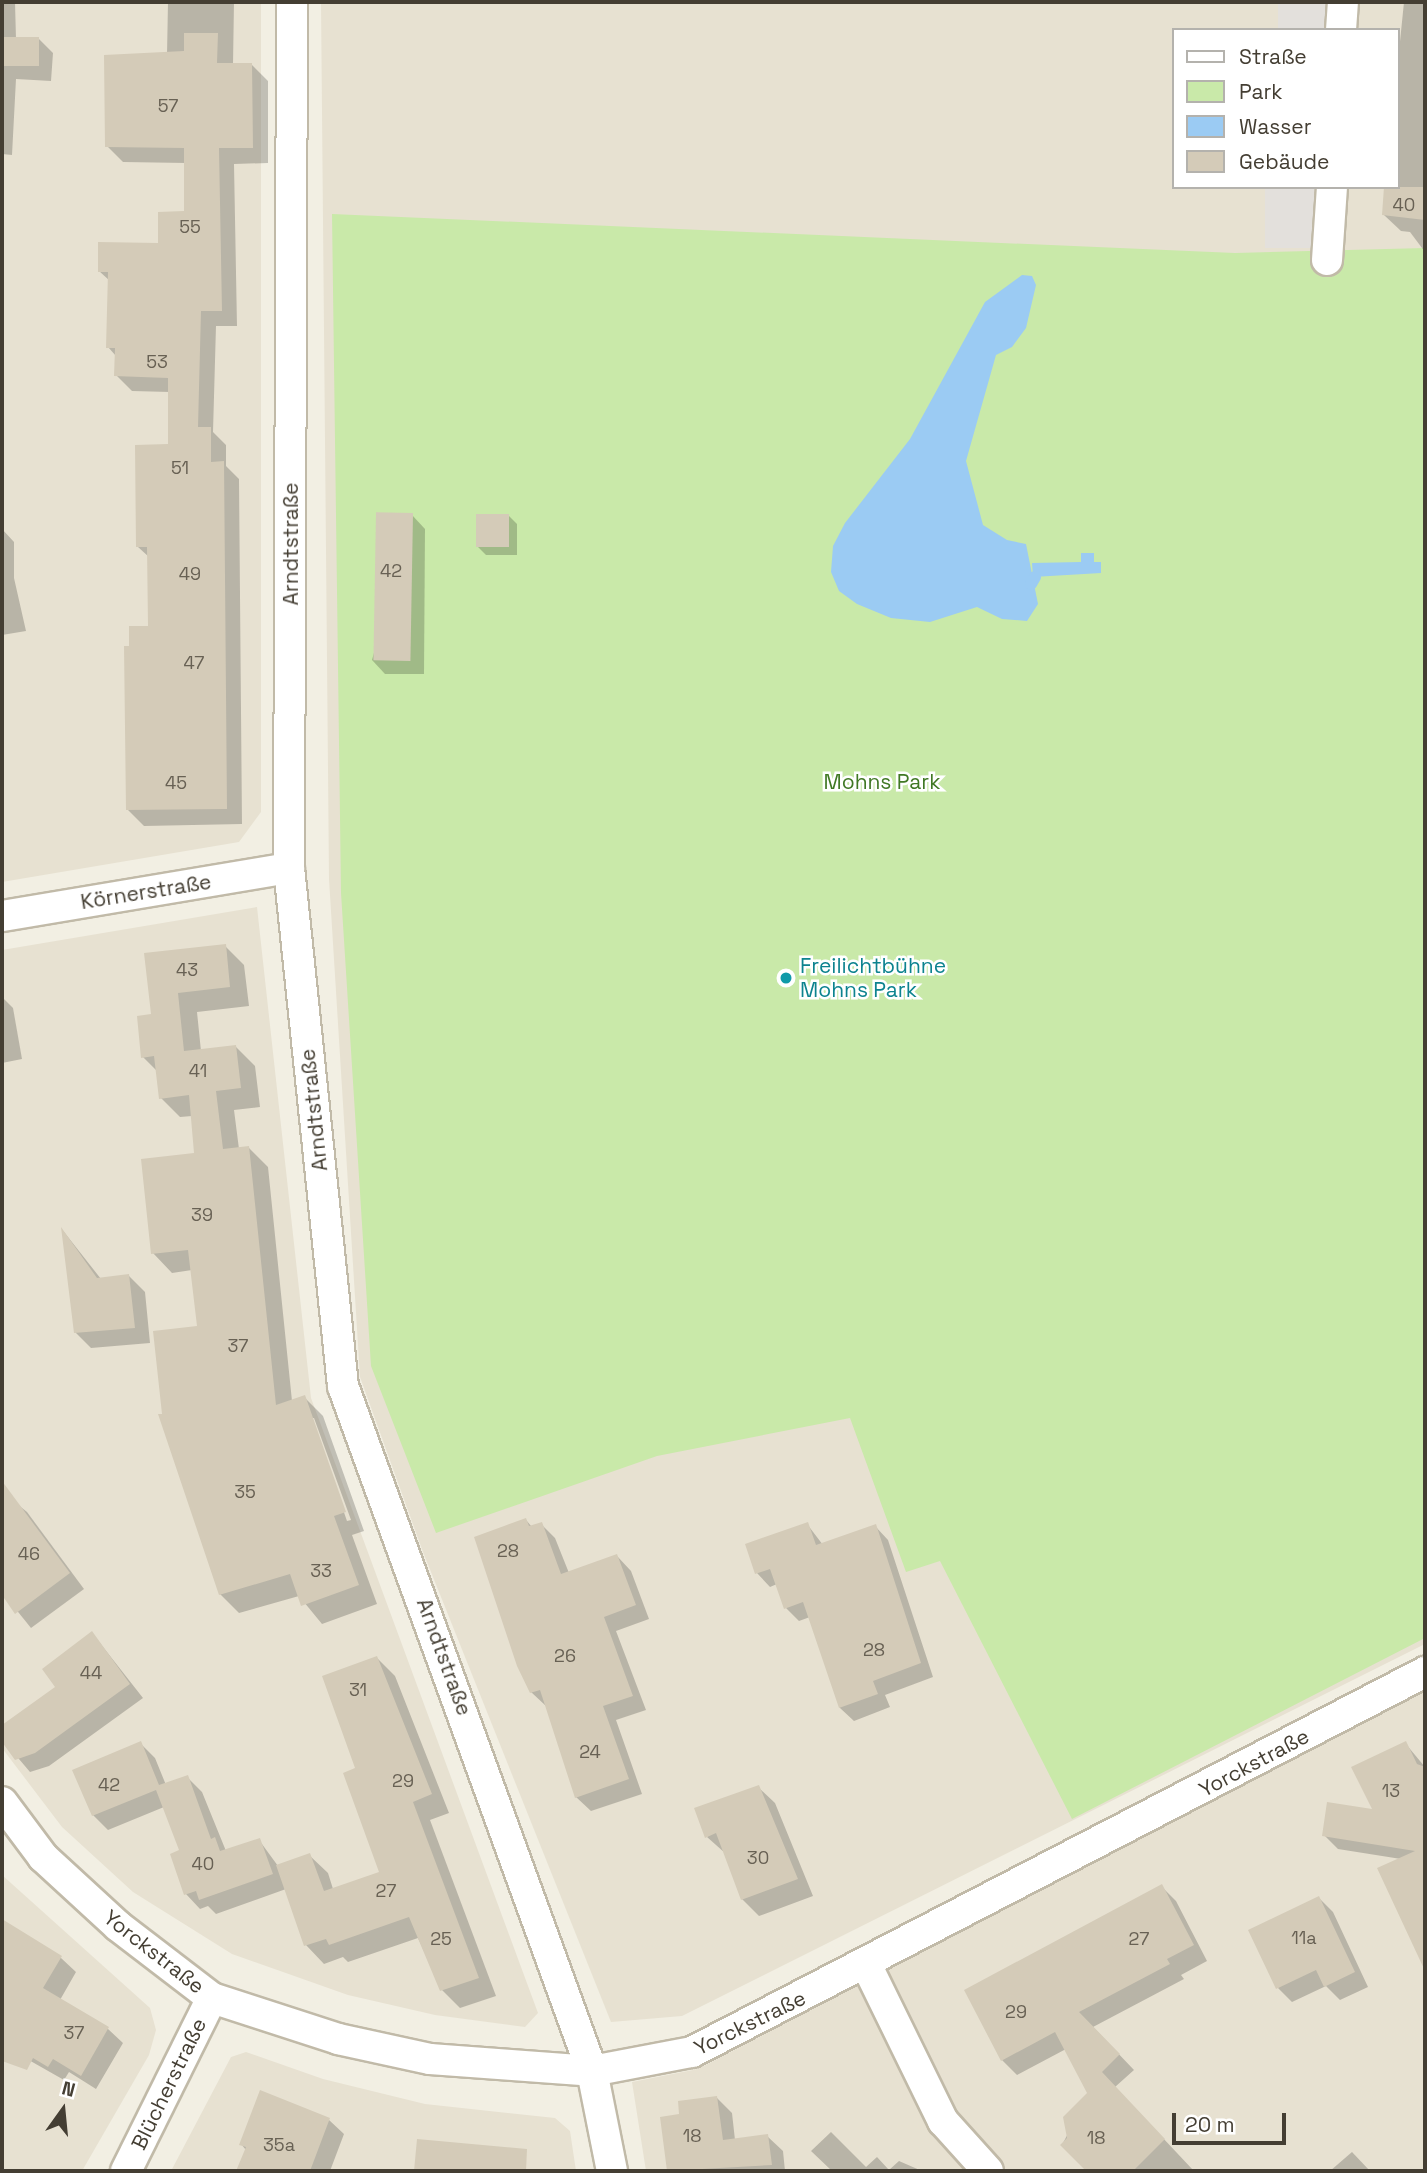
<!DOCTYPE html>
<html>
<head>
<meta charset="utf-8">
<style>
  body { margin:0 }
  #map { position:relative; width:1427px; height:2173px; overflow:hidden; background:#f2efe3; font-family:"Space Grotesk",sans-serif }
  div>[style] { position:absolute }
  .residential>* { inset:0; background:#e7e1d1 }
  .green>* { inset:0; background:#c9e9a9 }
  .parking>* { inset:0; background:#e3e0dc; transform-origin:0 0 }
  .water>* { inset:0; background:#9bcbf3 }
  .shadow>* { inset:0; background:#0003 }
  .stream>* { height:12px; margin:-6px; padding:0 6px; transform-origin:6px; border-radius:6px; background:#9bcbf3 }
  .building>* { inset:0; background:#d4cbb8; transform-origin:0 0 }
  .roads { filter:drop-shadow(2px 0 #c1baa8) drop-shadow(-2px 0 #c1baa8) drop-shadow(0 2px #c1baa8) drop-shadow(0 -2px #c1baa8) }
  .street>* { height:30px; margin:-15px; padding:0 15px; transform-origin:15px; border-radius:15px; background:#fff }
  .dots>* { width:19px; height:19px; translate:-50% -50%; box-sizing:border-box; border:4px solid #fff; border-radius:50% }
  span { translate:-50% -50%; white-space:nowrap; text-align:center; line-height:1.15; -webkit-text-stroke:5px #fff; paint-order:stroke }
  .number-label { font-size:18px; color:#686154 }
  .number-label span { -webkit-text-stroke-width:0 }
  .street-label { font-size:21px; color:#443e33 }
  .park-label { font-size:21px; color:#407824 }
  .culture-label { font-size:21px; color:#0d838f }
  .left { translate:0 -50%; text-align:left }
  .frame { position:absolute; inset:0; border:4px solid #443e33; pointer-events:none }
  .legend { position:absolute; left:1172px; top:28px; width:228px; height:161px; box-sizing:border-box; background:#fff; border:2px solid #b4b2ad; margin:0; padding:9px 12px; list-style:none; font-size:21px; color:#443e33 }
  .legend li { display:flex; align-items:center; gap:14px; height:35px }
  .legend b { width:35px; border:2px solid #b4b2ad }
  .north { position:absolute; left:28px; top:2075px; width:70px; height:70px; -webkit-text-stroke:5px #fff; paint-order:stroke; rotate:15deg; font-size:19px; font-weight:700; line-height:28px; text-align:center; color:#443e33 }
  .north::after { content:''; display:block; margin:auto; width:24px; height:32px; background:#443e33; clip-path:polygon(50% 0,100% 100%,50% 72%,0 100%) }
  .scale { position:absolute; left:1172px; top:2113px; width:114px; height:32px; box-sizing:border-box; border:4px solid #443e33; border-top:0; padding-left:9px; font-size:21px; line-height:24px; white-space:nowrap; color:#443e33; -webkit-text-stroke:5px #fff; paint-order:stroke }
</style>
</head>
<body>
<div id="map">
  <div class="residential">
    <i style="clip-path:polygon(2px 2px,261px 2px,261px 812px,239px 842px,2px 882px)"></i>
    <i style="clip-path:polygon(evenodd,321px 2px,1425px 2px,1425px 1644px,682px 2016px,611px 2022px,423px 1552px,360px 1377px,329px 879px,321px 2px,1173px 30px,1397px 30px,1397px 187px,1173px 187px,1173px 30px)"></i>
    <i style="clip-path:polygon(257px 907px,311px 1398px,538px 2013px,525px 2027px,435px 2015px,348px 1995px,232px 1954px,133px 1892px,62px 1827px,2px 1748px,2px 950px)"></i>
    <i style="clip-path:polygon(1425px 1689px,1425px 2171px,646px 2171px,632px 2082px,698px 2069px)"></i>
    <i style="clip-path:polygon(2px 1875px,150px 2008px,156px 2030px,149px 2055px,82px 2171px,2px 2171px)"></i>
    <i style="clip-path:polygon(246px 2052px,323px 2079px,425px 2104px,555px 2118px,570px 2131px,576px 2171px,171px 2171px,231px 2057px)"></i>
  </div>
  <div class="green">
    <i style="clip-path:polygon(332px 214px,1235px 253px,1425px 248px,1425px 1638px,1072px 1819px,940px 1561px,906px 1572px,850px 1418px,657px 1456px,436px 1533px,371px 1366px,341px 893px)"></i>
  </div>
  <div class="parking">
    <i style="left:1278px;top:2px;width:49px;height:28px"></i>
    <i style="left:1265px;top:187px;width:50px;height:61px"></i>
  </div>
  <div class="water">
    <i style="clip-path:polygon(1022px 275px,1032px 276px,1036px 285px,1026px 328px,1012px 347px,996px 355px,966px 461px,983px 525px,1007px 540px,1026px 544px,1038px 604px,1027px 621px,1002px 619px,977px 607px,930px 622px,891px 618px,857px 604px,839px 591px,831px 572px,833px 546px,845px 523px,910px 439px,985px 302px)"></i>
    <i style="clip-path:polygon(1081px 553px,1094px 553px,1094px 562px,1101px 562px,1101px 573px,1033px 577px,1032px 563px,1081px 562px)"></i>
  </div>
  <div class="shadow">
    <i style="clip-path:polygon(2px 2px,15px 2px,16px 39px,38px 38px,53px 53px,51px 81px,16px 79px,12px 155px,2px 154px)"></i>
    <i style="clip-path:polygon(168px 2px,234px 2px,233px 65px,252px 65px,268px 81px,268px 163px,234px 164px,237px 326px,216px 326px,213px 432px,226px 445px,226px 466px,239px 479px,242px 824px,144px 826px,128px 810px,131px 647px,150px 628px,149px 557px,138px 547px,170px 446px,170px 392px,132px 391px,116px 375px,116px 356px,108px 347px,110px 281px,99px 271px,160px 244px,186px 212px,186px 163px,123px 162px,107px 146px,167px 54px)"></i>
    <i style="clip-path:polygon(1404px 2px,1425px 2px,1425px 252px,1410px 232px,1401px 231px,1384px 215px,1397px 187px,1397px 71px)"></i>
    <i style="clip-path:polygon(412px 515px,425px 529px,424px 674px,385px 674px,372px 660px)"></i>
    <i style="clip-path:polygon(509px 516px,517px 524px,517px 555px,486px 555px,478px 547px)"></i>
    <i style="clip-path:polygon(2px 529px,14px 542px,14px 578px,26px 631px,2px 635px)"></i>
    <i style="clip-path:polygon(evenodd,225px 946px,244px 965px,249px 1006px,197px 1012px,201px 1051px,236px 1047px,255px 1066px,260px 1107px,234px 1110px,239px 1149px,249px 1148px,268px 1167px,292px 1401px,304px 1397px,323px 1416px,364px 1531px,352px 1535px,377px 1604px,322px 1624px,299px 1596px,239px 1613px,220px 1594px,164px 1415px,199px 1328px,192px 1270px,172px 1273px,153px 1253px,195px 1154px,192px 1116px,180px 1117px,161px 1098px,158px 1072px,143px 1057px,153px 1015px,225px 946px,311px 1418px,314px 1418px,351px 1520px,347px 1521px,311px 1418px)"></i>
    <i style="clip-path:polygon(2px 997px,13px 1008px,22px 1059px,2px 1063px)"></i>
    <i style="clip-path:polygon(64px 1232px,101px 1279px,129px 1276px,145px 1292px,150px 1343px,91px 1348px,75px 1332px)"></i>
    <i style="clip-path:polygon(2px 1492px,27px 1512px,84px 1589px,31px 1628px,2px 1592px)"></i>
    <i style="clip-path:polygon(526px 1520px,532px 1527px,541px 1524px,555px 1538px,569px 1573px,617px 1556px,631px 1571px,649px 1619px,616px 1631px,646px 1710px,616px 1720px,642px 1794px,591px 1811px,576px 1797px,546px 1706px,531px 1692px)"></i>
    <i style="clip-path:polygon(807px 1524px,823px 1545px,875px 1526px,888px 1540px,933px 1677px,885px 1695px,890px 1707px,854px 1721px,840px 1708px,810px 1617px,799px 1621px,786px 1608px,777px 1584px,770px 1587px,757px 1573px)"></i>
    <i style="clip-path:polygon(92px 1633px,143px 1698px,49px 1766px,30px 1772px,2px 1739px,2px 1727px,57px 1687px)"></i>
    <i style="clip-path:polygon(377px 1658px,395px 1676px,449px 1813px,430px 1820px,496px 1996px,460px 2008px,442px 1990px,418px 1938px,348px 1962px,343px 1957px,324px 1964px,306px 1945px,286px 1889px,216px 1914px,208px 1906px,200px 1909px,186px 1894px,181px 1851px,164px 1807px,108px 1830px,93px 1815px,141px 1744px,155px 1758px,166px 1785px,187px 1777px,202px 1792px,226px 1851px,259px 1840px,278px 1866px,309px 1855px,328px 1873px,333px 1889px,381px 1873px,357px 1769px)"></i>
    <i style="clip-path:polygon(1405px 1743px,1425px 1767px,1425px 1939px,1420px 1941px,1401px 1859px,1338px 1849px,1324px 1835px,1375px 1811px)"></i>
    <i style="clip-path:polygon(758px 1787px,775px 1803px,813px 1896px,759px 1916px,742px 1899px,725px 1853px,707px 1837px)"></i>
    <i style="clip-path:polygon(1161px 1886px,1176px 1901px,1207px 1961px,1181px 1975px,1184px 1979px,1093px 2027px,1134px 2070px,1115px 2087px,1193px 2170px,1088px 2171px,1062px 2145px,1089px 2093px,1066px 2049px,1017px 2075px,1002px 2060px)"></i>
    <i style="clip-path:polygon(1319px 1898px,1333px 1912px,1368px 1987px,1340px 2000px,1326px 1986px,1292px 2002px,1278px 1988px)"></i>
    <i style="clip-path:polygon(2px 1921px,61px 1958px,76px 1972px,60px 2000px,108px 2029px,123px 2043px,96px 2089px,69px 2072px,64px 2080px,27px 2059px,22px 2028px,2px 2016px)"></i>
    <i style="clip-path:polygon(717px 2098px,732px 2113px,735px 2140px,767px 2136px,783px 2151px,785px 2171px,669px 2171px,662px 2118px,681px 2116px)"></i>
    <i style="clip-path:polygon(329px 2120px,344px 2134px,330px 2171px,245px 2171px,240px 2167px,246px 2150px,241px 2144px)"></i>
    <i style="clip-path:polygon(831px 2132px,866px 2167px,877px 2157px,889px 2170px,899px 2161px,922px 2171px,832px 2171px,811px 2151px)"></i>
    <i style="clip-path:polygon(1352px 2152px,1370px 2171px,1330px 2171px)"></i>
  </div>
  <div class="stream">
    <i style="left:1031px;top:584px;width:8px;rotate:-60deg"></i>
  </div>
  <div class="building">
    <i style="clip-path:polygon(184px 33px,218px 33px,217px 63px,252px 63px,253px 148px,219px 148px,222px 311px,201px 311px,198px 427px,211px 427px,211px 462px,224px 461px,227px 809px,126px 810px,124px 646px,129px 646px,129px 626px,148px 626px,147px 547px,136px 547px,135px 445px,168px 444px,168px 378px,114px 376px,115px 348px,106px 348px,108px 272px,98px 272px,98px 242px,158px 243px,158px 212px,184px 211px,184px 148px,105px 147px,104px 55px,184px 51px)"></i>
    <i style="left:2px;top:37px;width:37px;height:29px"></i>
    <i style="clip-path:polygon(1384px 187px,1425px 187px,1425px 220px,1382px 215px)"></i>
    <i style="left:413px;top:513px;width:148px;height:37px;rotate:91deg"></i>
    <i style="left:476px;top:514px;width:33px;height:33px"></i>
    <i style="clip-path:polygon(226px 944px,230px 987px,178px 993px,184px 1051px,236px 1045px,241px 1088px,216px 1091px,223px 1149px,249px 1146px,276px 1405px,305px 1395px,346px 1512px,334px 1516px,359px 1585px,301px 1606px,290px 1574px,219px 1595px,158px 1414px,162px 1414px,153px 1331px,197px 1326px,188px 1250px,151px 1254px,141px 1159px,194px 1153px,189px 1095px,159px 1099px,154px 1056px,141px 1058px,137px 1016px,151px 1014px,144px 953px)"></i>
    <i style="clip-path:polygon(61px 1227px,97px 1278px,129px 1274px,135px 1328px,74px 1333px)"></i>
    <i style="clip-path:polygon(2px 1481px,70px 1573px,15px 1614px,2px 1595px)"></i>
    <i style="clip-path:polygon(526px 1518px,529px 1526px,542px 1522px,561px 1574px,617px 1554px,636px 1605px,604px 1617px,633px 1696px,603px 1706px,629px 1779px,575px 1798px,540px 1690px,530px 1693px,517px 1666px,474px 1537px)"></i>
    <i style="clip-path:polygon(808px 1522px,816px 1545px,876px 1524px,921px 1663px,873px 1681px,878px 1694px,839px 1708px,803px 1602px,784px 1609px,770px 1569px,755px 1574px,745px 1544px)"></i>
    <i style="clip-path:polygon(92px 1631px,130px 1684px,35px 1753px,15px 1760px,2px 1742px,2px 1725px,55px 1687px,42px 1669px)"></i>
    <i style="clip-path:polygon(377px 1656px,432px 1794px,413px 1802px,479px 1978px,440px 1991px,409px 1917px,329px 1945px,326px 1939px,304px 1946px,276px 1865px,310px 1853px,324px 1891px,379px 1872px,343px 1773px,355px 1768px,322px 1676px)"></i>
    <i style="clip-path:polygon(141px 1741px,159px 1785px,188px 1775px,211px 1839px,215px 1837px,220px 1851px,260px 1838px,273px 1874px,199px 1900px,196px 1891px,184px 1895px,170px 1854px,179px 1850px,156px 1790px,92px 1816px,72px 1770px)"></i>
    <i style="clip-path:polygon(1406px 1741px,1417px 1764px,1425px 1767px,1425px 1971px,1377px 1868px,1415px 1851px,1322px 1836px,1327px 1802px,1372px 1809px,1351px 1767px)"></i>
    <i style="clip-path:polygon(759px 1785px,798px 1879px,741px 1900px,716px 1833px,705px 1838px,694px 1808px)"></i>
    <i style="clip-path:polygon(1162px 1884px,1194px 1945px,1167px 1959px,1170px 1964px,1079px 2012px,1120px 2054px,1102px 2072px,1165px 2139px,1133px 2171px,1086px 2171px,1060px 2145px,1067px 2138px,1063px 2117px,1087px 2093px,1055px 2032px,1001px 2061px,964px 1990px)"></i>
    <i style="clip-path:polygon(1319px 1896px,1355px 1972px,1324px 1987px,1316px 1970px,1276px 1989px,1248px 1930px)"></i>
    <i style="clip-path:polygon(2px 1919px,62px 1956px,43px 1988px,109px 2027px,81px 2076px,53px 2059px,48px 2067px,33px 2058px,27px 2070px,2px 2061px)"></i>
    <i style="clip-path:polygon(260px 2090px,330px 2118px,310px 2171px,236px 2171px,246px 2147px,239px 2145px)"></i>
    <i style="clip-path:polygon(717px 2096px,723px 2140px,768px 2134px,772px 2165px,667px 2171px,660px 2117px,679px 2114px,678px 2101px)"></i>
    <i style="clip-path:polygon(417px 2139px,527px 2149px,526px 2171px,414px 2171px)"></i>
  </div>
  <div class="roads">
    <div class="street">
      <i style="left:292px;top:2px;width:866px;rotate:90.2deg"></i>
      <i style="left:289px;top:868px;width:521px;rotate:84.05deg"></i>
      <i style="left:343px;top:1386px;width:729px;rotate:70.02deg"></i>
      <i style="left:592px;top:2071px;width:102px;rotate:78.7deg"></i>
      <i style="left:1341px;top:30px;width:28px;rotate:-86deg"></i>
      <i style="left:1327px;top:260px;width:73px;rotate:-86.1deg"></i>
      <i style="left:2px;top:916px;width:291px;rotate:-9.5deg"></i>
      <i style="left:2px;top:1802px;width:69px;rotate:53.3deg"></i>
      <i style="left:43px;top:1857px;width:102px;rotate:42.6deg"></i>
      <i style="left:118px;top:1926px;width:118px;rotate:37.5deg"></i>
      <i style="left:212px;top:1998px;width:133px;rotate:18deg"></i>
      <i style="left:338px;top:2039px;width:94px;rotate:12.3deg"></i>
      <i style="left:430px;top:2059px;width:162px;rotate:4.2deg"></i>
      <i style="left:592px;top:2071px;width:102px;rotate:-10.8deg"></i>
      <i style="left:692px;top:2052px;width:826px;rotate:-27.4deg"></i>
      <i style="left:867px;top:1966px;width:173px;rotate:63.9deg"></i>
      <i style="left:943px;top:2121px;width:67px;rotate:48deg"></i>
      <i style="left:126px;top:2171px;width:193px;rotate:-63.6deg"></i>
    </div>
  </div>
  <div class="dots">
    <i style="left:786px;top:978px;background:#0f9aa8"></i>
  </div>
  <div class="number-label">
    <span style="left:168px;top:106px">57</span>
    <span style="left:1404px;top:205px">40</span>
    <span style="left:190px;top:227px">55</span>
    <span style="left:157px;top:362px">53</span>
    <span style="left:180px;top:468px">51</span>
    <span style="left:391px;top:571px">42</span>
    <span style="left:190px;top:574px">49</span>
    <span style="left:194px;top:663px">47</span>
    <span style="left:176px;top:783px">45</span>
    <span style="left:187px;top:970px">43</span>
    <span style="left:198px;top:1071px">41</span>
    <span style="left:202px;top:1215px">39</span>
    <span style="left:238px;top:1346px">37</span>
    <span style="left:245px;top:1492px">35</span>
    <span style="left:508px;top:1551px">28</span>
    <span style="left:29px;top:1554px">46</span>
    <span style="left:321px;top:1571px">33</span>
    <span style="left:874px;top:1650px">28</span>
    <span style="left:565px;top:1656px">26</span>
    <span style="left:91px;top:1673px">44</span>
    <span style="left:358px;top:1690px">31</span>
    <span style="left:590px;top:1752px">24</span>
    <span style="left:403px;top:1781px">29</span>
    <span style="left:109px;top:1785px">42</span>
    <span style="left:1391px;top:1791px">13</span>
    <span style="left:758px;top:1858px">30</span>
    <span style="left:203px;top:1864px">40</span>
    <span style="left:386px;top:1891px">27</span>
    <span style="left:1304px;top:1938px">11a</span>
    <span style="left:441px;top:1939px">25</span>
    <span style="left:1139px;top:1939px">27</span>
    <span style="left:1016px;top:2012px">29</span>
    <span style="left:74px;top:2033px">37</span>
    <span style="left:692px;top:2136px">18</span>
    <span style="left:1096px;top:2138px">18</span>
    <span style="left:279px;top:2145px">35a</span>
  </div>
  <div class="street-label">
    <span style="left:291px;top:544px;rotate:-90deg">Arndtstraße</span>
    <span style="left:146px;top:892px;rotate:-9deg">Körnerstraße</span>
    <span style="left:314px;top:1110px;rotate:-96deg">Arndtstraße</span>
    <span style="left:444px;top:1657px;rotate:70deg">Arndtstraße</span>
    <span style="left:1254px;top:1763px;rotate:-28deg">Yorckstraße</span>
    <span style="left:154px;top:1952px;rotate:38deg">Yorckstraße</span>
    <span style="left:750px;top:2023px;rotate:-26deg">Yorckstraße</span>
    <span style="left:169px;top:2084px;rotate:-64deg">Blücherstraße</span>
  </div>
  <div class="park-label">
    <span style="left:882px;top:782px">Mohns Park</span>
  </div>
  <div class="culture-label">
    <span class="left" style="left:800px;top:978px">Freilichtbühne<br>Mohns Park</span>
  </div>
  <div class="frame"></div>
  <ul class="legend">
  <li><b style="height:9px;background:#fff"></b>Straße</li>
  <li><b style="height:19px;background:#c9e9a9"></b>Park</li>
  <li><b style="height:19px;background:#9bcbf3"></b>Wasser</li>
  <li><b style="height:19px;background:#d4cbb8"></b>Gebäude</li>
  </ul>
  <div class="north">N</div>
  <div class="scale">20 m</div>
</div>
</body>
</html>
